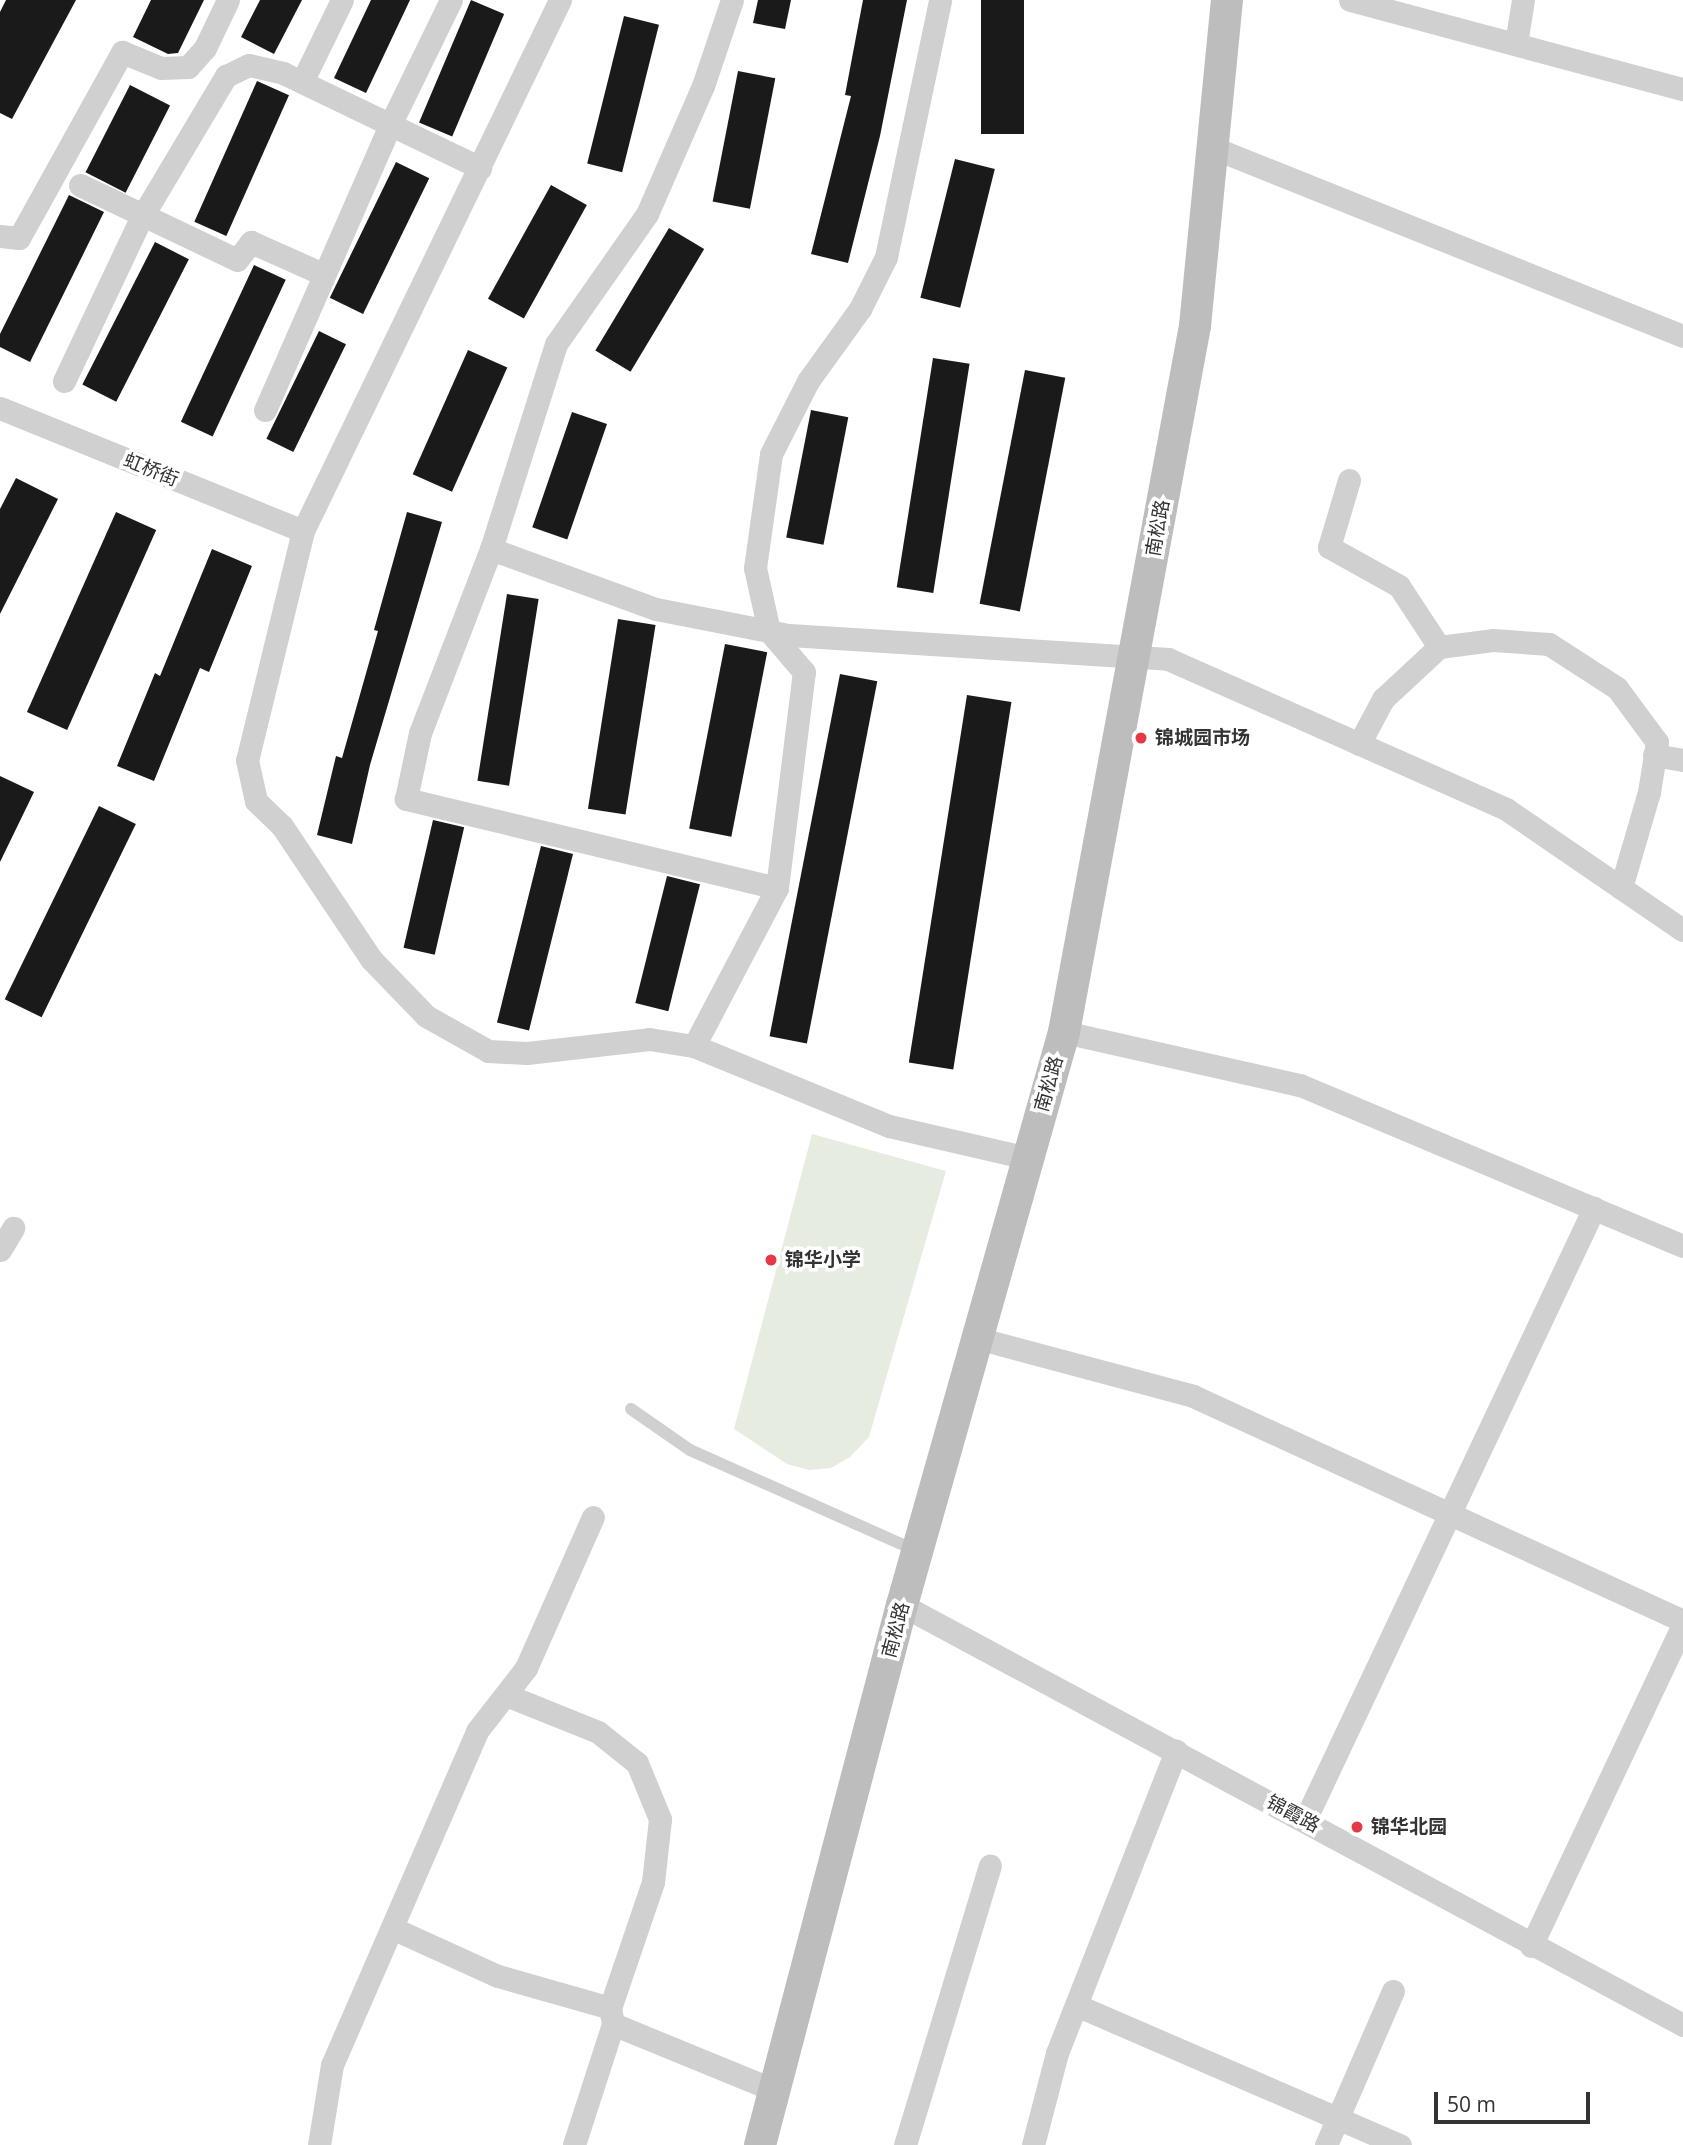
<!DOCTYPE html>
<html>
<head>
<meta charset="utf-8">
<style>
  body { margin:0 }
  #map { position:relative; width:1683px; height:2145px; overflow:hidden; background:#fff; font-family:"Open Sans","Noto Sans SC",sans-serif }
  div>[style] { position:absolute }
  .green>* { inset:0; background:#e6ecdf }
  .building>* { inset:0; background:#1a1a1a; transform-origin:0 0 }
  .lane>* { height:12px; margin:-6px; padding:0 6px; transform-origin:6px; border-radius:6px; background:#d0d0d0 }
  .street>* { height:23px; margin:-11.5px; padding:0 11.5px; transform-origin:11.5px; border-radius:11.5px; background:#d0d0d0 }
  .secondary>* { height:32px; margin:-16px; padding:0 16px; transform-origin:16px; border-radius:16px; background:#bdbdbd }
  .dots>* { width:19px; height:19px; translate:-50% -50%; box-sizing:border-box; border:4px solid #fff; border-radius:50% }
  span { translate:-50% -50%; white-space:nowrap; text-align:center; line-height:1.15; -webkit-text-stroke:7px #fff; paint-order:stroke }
  .street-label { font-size:19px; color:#333 }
  .poi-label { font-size:19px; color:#333; font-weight:700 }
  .left { translate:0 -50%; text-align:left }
  .scale { position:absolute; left:1434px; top:2092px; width:156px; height:32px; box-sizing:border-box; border:4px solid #333; border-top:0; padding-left:9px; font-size:21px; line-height:24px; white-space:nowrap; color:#333; -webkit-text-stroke:5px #fff; paint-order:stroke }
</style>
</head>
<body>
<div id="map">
  <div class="green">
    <i style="clip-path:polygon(812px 1134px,946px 1171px,869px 1437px,850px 1457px,831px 1468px,809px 1470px,787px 1464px,734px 1429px)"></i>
  </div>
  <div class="building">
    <i style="clip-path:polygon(6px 0,76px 0,12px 119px,0 113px,0 12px)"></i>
    <i style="clip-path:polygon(151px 0,204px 0,178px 53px,168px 54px,133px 37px)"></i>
    <i style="clip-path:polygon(260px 0,302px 0,274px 54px,241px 37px)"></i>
    <i style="clip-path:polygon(371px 0,410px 0,366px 93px,334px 78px)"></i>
    <i style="left:471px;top:0;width:36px;height:133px;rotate:23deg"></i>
    <i style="clip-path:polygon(758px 0,791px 0,785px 29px,753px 23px)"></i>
    <i style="clip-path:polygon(863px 0,907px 0,880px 136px,848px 263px,811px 254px,851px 96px,845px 95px)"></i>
    <i style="left:981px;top:0;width:43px;height:134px"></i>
    <i style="left:624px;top:16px;width:36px;height:152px;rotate:14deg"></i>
    <i style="left:738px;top:71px;width:38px;height:133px;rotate:11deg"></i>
    <i style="left:257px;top:81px;width:35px;height:154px;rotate:24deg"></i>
    <i style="left:130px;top:85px;width:45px;height:98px;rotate:27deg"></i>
    <i style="left:955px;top:159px;width:41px;height:143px;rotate:14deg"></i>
    <i style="left:396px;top:162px;width:37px;height:151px;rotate:26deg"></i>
    <i style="left:551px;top:185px;width:41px;height:130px;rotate:29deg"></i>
    <i style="clip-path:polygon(69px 195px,104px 212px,30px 362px,0 347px,0 334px)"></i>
    <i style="left:669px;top:228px;width:41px;height:143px;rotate:31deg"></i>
    <i style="left:155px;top:242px;width:38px;height:160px;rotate:27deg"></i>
    <i style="left:254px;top:265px;width:35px;height:173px;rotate:25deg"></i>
    <i style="left:319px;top:331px;width:30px;height:120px;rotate:26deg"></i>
    <i style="left:468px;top:350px;width:43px;height:136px;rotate:24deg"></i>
    <i style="left:933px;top:358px;width:37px;height:232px;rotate:9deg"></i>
    <i style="left:1025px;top:370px;width:41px;height:238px;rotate:11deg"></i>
    <i style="left:811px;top:410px;width:38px;height:130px;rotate:11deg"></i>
    <i style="left:572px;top:412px;width:37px;height:122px;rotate:19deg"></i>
    <i style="clip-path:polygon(16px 478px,58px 499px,0 614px,0 509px)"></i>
    <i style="left:116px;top:512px;width:44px;height:219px;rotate:24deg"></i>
    <i style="clip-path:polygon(407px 512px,442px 522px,370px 765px,352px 844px,317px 835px,336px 756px,342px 758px,378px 631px,374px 630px)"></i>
    <i style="clip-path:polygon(212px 549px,252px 566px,209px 672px,200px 668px,154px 781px,117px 766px,155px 673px,160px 676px)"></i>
    <i style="left:507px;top:594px;width:32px;height:189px;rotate:9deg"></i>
    <i style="left:618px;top:619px;width:38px;height:192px;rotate:9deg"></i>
    <i style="left:725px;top:644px;width:43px;height:188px;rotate:11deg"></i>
    <i style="left:840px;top:674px;width:38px;height:369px;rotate:11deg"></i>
    <i style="left:967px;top:695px;width:45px;height:372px;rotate:9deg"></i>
    <i style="clip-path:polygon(0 776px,34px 792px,0 862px)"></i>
    <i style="left:99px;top:806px;width:41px;height:215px;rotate:26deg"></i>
    <i style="left:433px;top:820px;width:32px;height:131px;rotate:13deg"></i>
    <i style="left:541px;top:846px;width:33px;height:182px;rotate:14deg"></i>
    <i style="left:667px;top:876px;width:34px;height:131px;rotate:14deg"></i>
  </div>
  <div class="lane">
    <i style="left:631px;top:1409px;width:72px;rotate:34.8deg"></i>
    <i style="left:690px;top:1450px;width:248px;rotate:24deg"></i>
  </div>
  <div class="street">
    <i style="left:560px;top:0;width:590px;rotate:115.83deg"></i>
    <i style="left:303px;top:531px;width:236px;rotate:103.7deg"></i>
    <i style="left:247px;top:760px;width:42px;rotate:77.6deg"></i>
    <i style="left:256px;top:801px;width:36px;rotate:44deg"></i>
    <i style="left:282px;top:826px;width:160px;rotate:56.2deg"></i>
    <i style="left:371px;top:959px;width:79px;rotate:46deg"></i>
    <i style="left:426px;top:1016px;width:71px;rotate:29.4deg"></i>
    <i style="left:488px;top:1051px;width:39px;rotate:3deg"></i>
    <i style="left:527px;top:1053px;width:123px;rotate:-6.5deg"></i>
    <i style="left:649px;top:1039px;width:46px;rotate:8.8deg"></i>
    <i style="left:694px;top:1046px;width:211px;rotate:22.3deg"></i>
    <i style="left:889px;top:1126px;width:143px;rotate:13deg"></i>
    <i style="left:1350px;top:0;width:345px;rotate:15deg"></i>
    <i style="left:1516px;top:44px;width:45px;rotate:-81deg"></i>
    <i style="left:302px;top:82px;width:91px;rotate:-64deg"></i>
    <i style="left:1214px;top:148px;width:505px;rotate:21.84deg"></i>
    <i style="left:80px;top:185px;width:174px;rotate:25.5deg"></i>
    <i style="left:237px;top:260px;width:23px;rotate:-52deg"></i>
    <i style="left:251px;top:242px;width:79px;rotate:24deg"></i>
    <i style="left:0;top:236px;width:19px;rotate:6deg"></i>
    <i style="left:19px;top:238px;width:213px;rotate:-61deg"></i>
    <i style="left:122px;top:52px;width:42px;rotate:22.3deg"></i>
    <i style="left:161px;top:68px;width:27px;rotate:-2deg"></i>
    <i style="left:188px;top:67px;width:25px;rotate:-48deg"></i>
    <i style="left:205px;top:48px;width:53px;rotate:-64.4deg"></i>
    <i style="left:64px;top:381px;width:178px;rotate:-64.7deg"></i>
    <i style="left:140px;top:220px;width:168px;rotate:-59.2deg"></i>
    <i style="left:226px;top:76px;width:25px;rotate:-26deg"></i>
    <i style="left:249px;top:65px;width:35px;rotate:13deg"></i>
    <i style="left:283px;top:73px;width:219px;rotate:25.7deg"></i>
    <i style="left:0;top:408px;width:327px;rotate:22.1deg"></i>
    <i style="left:265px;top:410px;width:311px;rotate:-66.3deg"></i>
    <i style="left:390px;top:125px;width:139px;rotate:-64deg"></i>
    <i style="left:1349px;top:480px;width:70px;rotate:106.6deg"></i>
    <i style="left:1329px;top:547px;width:80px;rotate:29.1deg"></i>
    <i style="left:1399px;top:586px;width:73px;rotate:56.7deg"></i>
    <i style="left:491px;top:549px;width:176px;rotate:20deg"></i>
    <i style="left:656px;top:609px;width:136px;rotate:11.1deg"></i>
    <i style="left:789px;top:635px;width:380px;rotate:3.6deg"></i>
    <i style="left:1168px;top:659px;width:370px;rotate:23.9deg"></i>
    <i style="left:1506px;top:809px;width:214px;rotate:34.4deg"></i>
    <i style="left:1359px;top:744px;width:51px;rotate:-61.9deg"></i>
    <i style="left:1383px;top:699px;width:76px;rotate:-42.9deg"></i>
    <i style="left:1439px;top:647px;width:54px;rotate:-7.4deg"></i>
    <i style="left:1493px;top:640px;width:56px;rotate:4.1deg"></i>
    <i style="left:1549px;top:644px;width:81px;rotate:32.9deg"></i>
    <i style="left:1617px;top:688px;width:67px;rotate:53.5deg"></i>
    <i style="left:1657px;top:742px;width:51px;rotate:99.1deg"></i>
    <i style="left:1649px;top:792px;width:100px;rotate:106.3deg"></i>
    <i style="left:1654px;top:755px;width:29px;rotate:10deg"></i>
    <i style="left:777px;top:888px;width:218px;rotate:-82.9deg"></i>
    <i style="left:804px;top:672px;width:54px;rotate:-130.5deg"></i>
    <i style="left:769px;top:631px;width:65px;rotate:-102.5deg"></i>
    <i style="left:755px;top:568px;width:115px;rotate:-82deg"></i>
    <i style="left:771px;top:454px;width:82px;rotate:-63.1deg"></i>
    <i style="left:808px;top:381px;width:89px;rotate:-54.2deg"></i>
    <i style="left:860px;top:309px;width:58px;rotate:-63.4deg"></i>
    <i style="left:886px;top:257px;width:263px;rotate:-78.1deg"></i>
    <i style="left:1064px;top:1032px;width:242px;rotate:12.7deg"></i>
    <i style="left:1300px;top:1085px;width:415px;rotate:22.8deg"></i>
    <i style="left:694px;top:1046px;width:178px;rotate:-62.3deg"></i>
    <i style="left:777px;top:888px;width:382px;rotate:-166.5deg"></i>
    <i style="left:406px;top:799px;width:67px;rotate:-78deg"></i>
    <i style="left:420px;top:733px;width:197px;rotate:-68.9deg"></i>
    <i style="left:491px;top:549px;width:215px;rotate:-72.4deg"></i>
    <i style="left:556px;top:344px;width:159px;rotate:-55deg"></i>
    <i style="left:647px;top:214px;width:140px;rotate:-66.4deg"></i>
    <i style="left:703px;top:86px;width:91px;rotate:-71.4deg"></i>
    <i style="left:0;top:1250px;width:26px;rotate:-59deg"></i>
    <i style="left:977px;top:1338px;width:224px;rotate:15deg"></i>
    <i style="left:1193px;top:1396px;width:539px;rotate:24.66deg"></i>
    <i style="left:902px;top:1605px;width:887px;rotate:28.27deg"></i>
    <i style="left:506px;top:1695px;width:99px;rotate:21.9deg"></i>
    <i style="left:598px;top:1732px;width:50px;rotate:38.5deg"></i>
    <i style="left:637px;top:1763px;width:61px;rotate:67.7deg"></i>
    <i style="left:660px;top:1819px;width:63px;rotate:96.3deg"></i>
    <i style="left:653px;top:1882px;width:133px;rotate:108.8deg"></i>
    <i style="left:610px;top:2008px;width:16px;rotate:79deg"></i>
    <i style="left:613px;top:2024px;width:127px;rotate:107.9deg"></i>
    <i style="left:1305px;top:1820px;width:677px;rotate:-64.72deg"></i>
    <i style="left:392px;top:1928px;width:116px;rotate:24.4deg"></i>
    <i style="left:498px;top:1976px;width:116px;rotate:15.9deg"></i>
    <i style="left:1531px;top:1946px;width:355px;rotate:-64.7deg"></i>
    <i style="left:1076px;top:2005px;width:353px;rotate:23.4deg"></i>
    <i style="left:613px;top:2024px;width:174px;rotate:22.3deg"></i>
    <i style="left:319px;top:2145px;width:81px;rotate:-80.8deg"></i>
    <i style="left:332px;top:2065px;width:364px;rotate:-66.5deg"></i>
    <i style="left:477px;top:1731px;width:80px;rotate:-52.1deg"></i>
    <i style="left:526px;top:1668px;width:165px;rotate:-66.1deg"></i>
    <i style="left:905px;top:2145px;width:292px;rotate:-73.1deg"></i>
    <i style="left:1033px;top:2145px;width:95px;rotate:-75.4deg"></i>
    <i style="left:1057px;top:2053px;width:325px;rotate:-68.5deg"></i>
    <i style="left:1326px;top:2145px;width:168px;rotate:-66.5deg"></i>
  </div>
  <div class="secondary">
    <i style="left:760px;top:2145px;width:558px;rotate:-75.27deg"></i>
    <i style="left:902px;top:1605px;width:595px;rotate:-74.21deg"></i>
    <i style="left:1064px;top:1032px;width:718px;rotate:-79.49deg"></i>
    <i style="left:1195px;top:326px;width:328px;rotate:-84.4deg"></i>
  </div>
  <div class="dots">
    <i style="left:1141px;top:738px;background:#e63946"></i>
    <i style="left:771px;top:1260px;background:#e63946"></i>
    <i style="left:1357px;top:1827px;background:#e63946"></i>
  </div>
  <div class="street-label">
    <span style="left:151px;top:470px;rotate:22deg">虹桥街</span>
    <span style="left:1158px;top:528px;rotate:-80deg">南松路</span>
    <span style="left:1049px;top:1084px;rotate:-74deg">南松路</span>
    <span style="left:896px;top:1630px;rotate:-75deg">南松路</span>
    <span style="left:1293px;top:1814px;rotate:28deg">锦霞路</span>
  </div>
  <div class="poi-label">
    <span class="left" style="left:1155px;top:738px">锦城园市场</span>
    <span class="left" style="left:785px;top:1260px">锦华小学</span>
    <span class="left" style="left:1371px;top:1827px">锦华北园</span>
  </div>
  <div class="scale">50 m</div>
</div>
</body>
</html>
